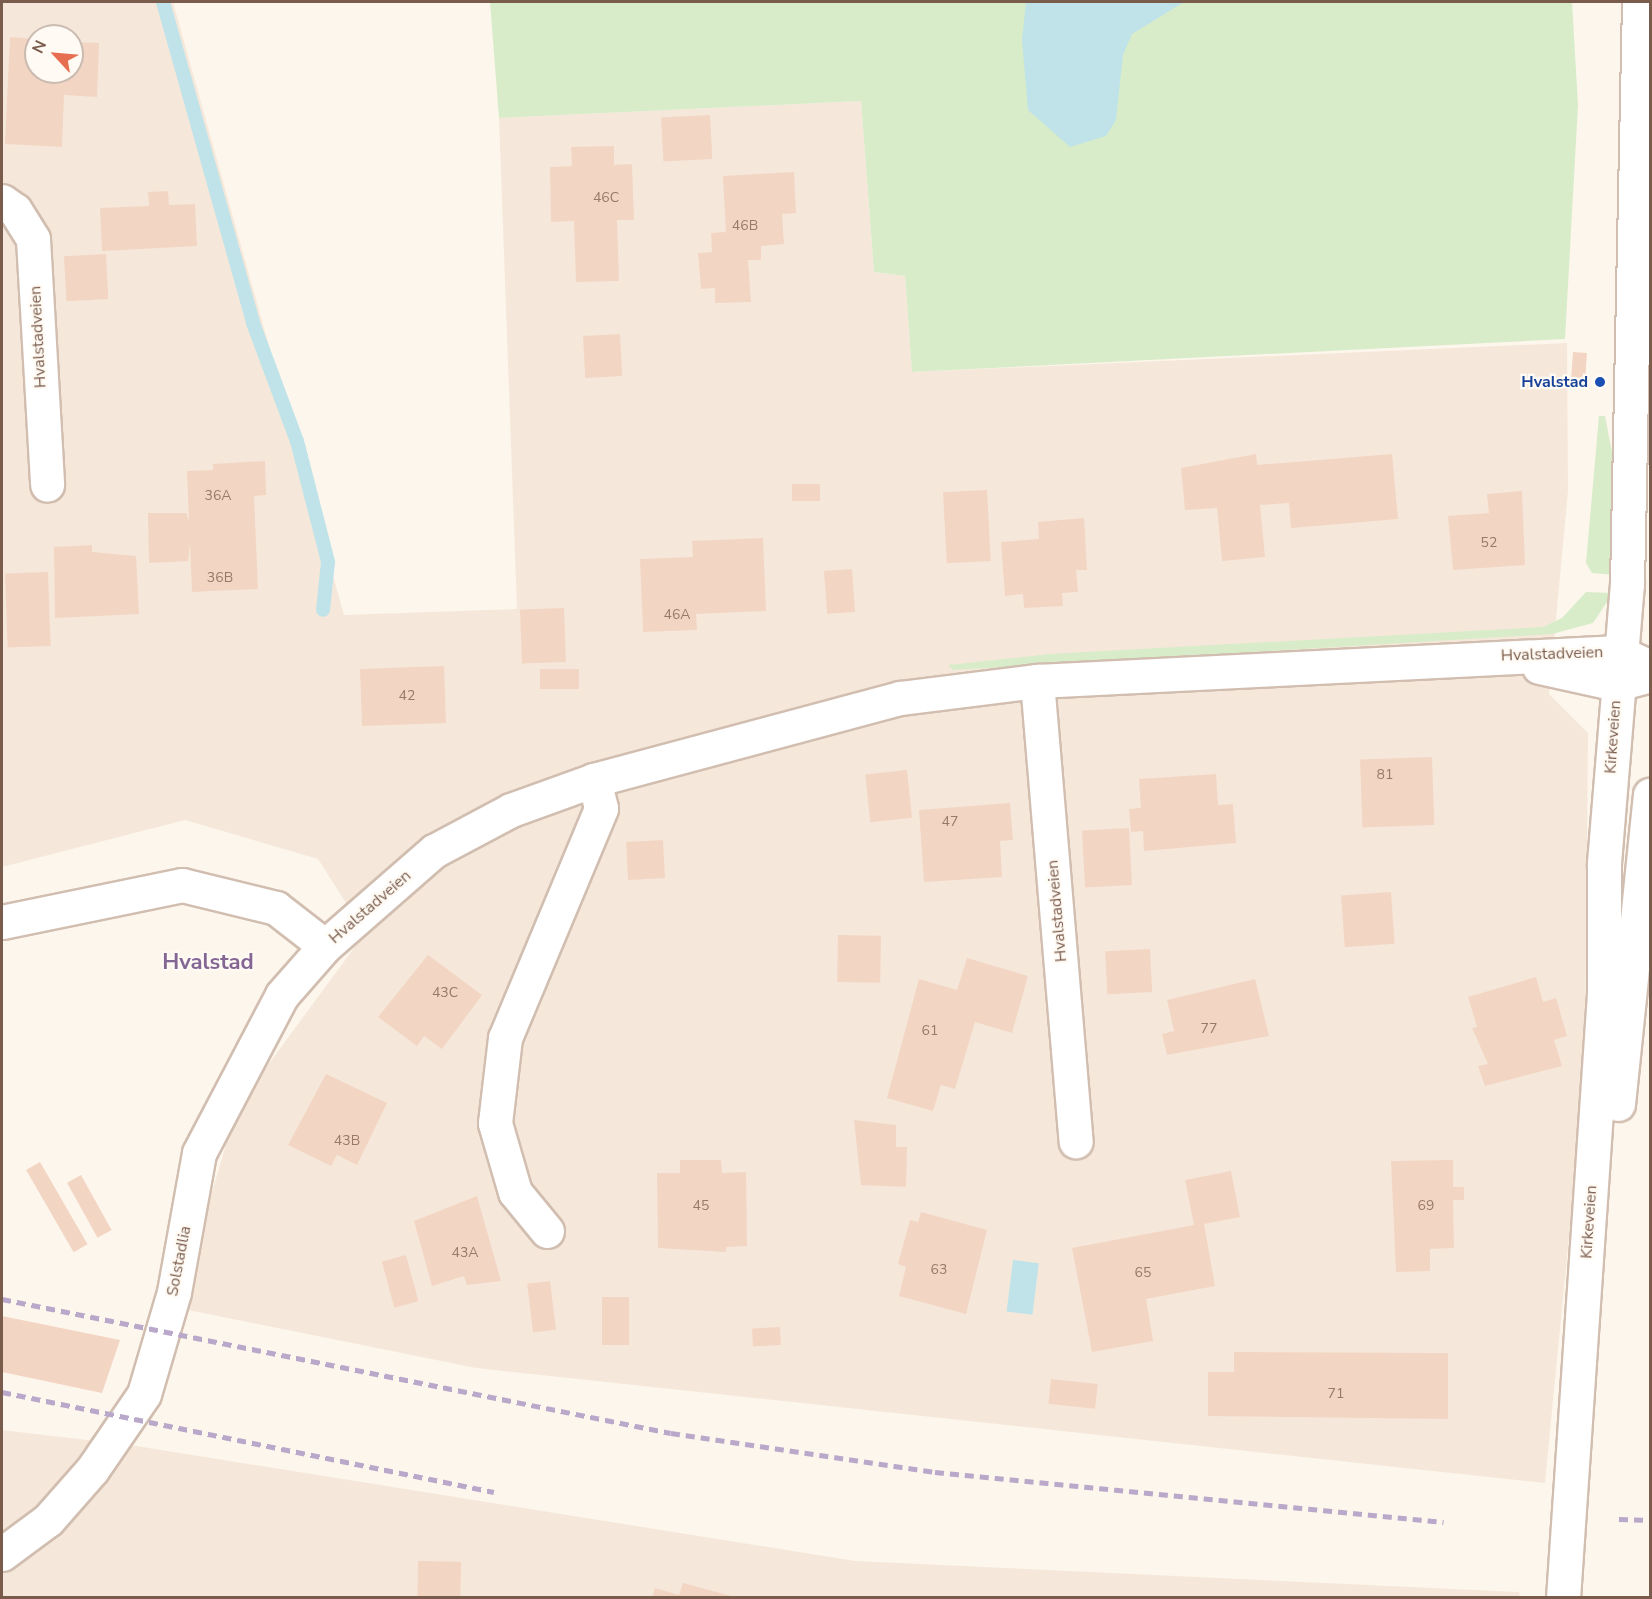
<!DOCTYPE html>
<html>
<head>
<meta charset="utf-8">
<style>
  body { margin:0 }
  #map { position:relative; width:1652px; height:1599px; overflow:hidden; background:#fdf6ec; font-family:"Nunito Sans",sans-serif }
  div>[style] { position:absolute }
  .residential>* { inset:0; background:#f5e8da }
  .green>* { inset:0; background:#d8ecc9 }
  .water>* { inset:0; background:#bfe3e8; transform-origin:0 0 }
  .stream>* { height:14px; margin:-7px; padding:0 7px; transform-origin:7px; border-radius:7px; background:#bfe3e8 }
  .building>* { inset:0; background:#f3d5c3; transform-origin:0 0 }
  .roads { filter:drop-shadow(2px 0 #d1beb0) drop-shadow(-2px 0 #d1beb0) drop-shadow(0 2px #d1beb0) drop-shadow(0 -2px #d1beb0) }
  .street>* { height:33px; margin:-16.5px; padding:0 16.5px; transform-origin:16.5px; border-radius:16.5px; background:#fff }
  .secondary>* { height:33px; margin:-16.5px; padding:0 16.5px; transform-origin:16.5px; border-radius:16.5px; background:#fff }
  .rail>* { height:4.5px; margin-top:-2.25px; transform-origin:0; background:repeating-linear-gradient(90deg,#b9a8c9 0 9px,transparent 0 15px) }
  .dots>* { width:16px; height:16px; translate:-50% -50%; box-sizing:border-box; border:3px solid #fffaf3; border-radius:50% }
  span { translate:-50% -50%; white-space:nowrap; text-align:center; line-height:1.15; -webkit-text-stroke:4.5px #fffaf3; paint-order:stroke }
  .number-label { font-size:14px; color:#987a6a }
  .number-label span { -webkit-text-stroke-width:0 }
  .street-label { font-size:16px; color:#7a5c4d }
  .transit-label { font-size:16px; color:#164399; font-weight:700 }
  .right { translate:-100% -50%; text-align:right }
  .district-label { font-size:22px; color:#846695; font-weight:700 }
  .frame { position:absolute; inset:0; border:3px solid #7a5c4d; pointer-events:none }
  .north { position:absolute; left:24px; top:24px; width:60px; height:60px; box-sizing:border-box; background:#fffaf3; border:2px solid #cabbb1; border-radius:50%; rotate:296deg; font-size:16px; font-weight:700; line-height:24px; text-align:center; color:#7a5c4d }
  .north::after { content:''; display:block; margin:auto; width:21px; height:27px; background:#e76f51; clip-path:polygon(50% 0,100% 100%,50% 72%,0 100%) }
</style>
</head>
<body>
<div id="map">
  <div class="residential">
    <i style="clip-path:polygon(evenodd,2px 2px,173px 2px,344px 615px,517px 609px,499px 118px,861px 101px,874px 272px,905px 276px,912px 372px,1567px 343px,1568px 491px,1549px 694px,1588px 733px,1585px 1072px,1545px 1483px,476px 1368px,178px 1308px,237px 1107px,365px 933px,318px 859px,185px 820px,2px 867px,2px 2px,36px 36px,72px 36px,72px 72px,36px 72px,36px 36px)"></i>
    <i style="clip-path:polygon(2px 1430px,130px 1445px,855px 1561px,1519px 1592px,1520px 1597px,2px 1598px)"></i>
  </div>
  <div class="green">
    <i style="clip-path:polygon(490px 2px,1572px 2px,1578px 105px,1565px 339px,912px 372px,905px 276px,874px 272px,861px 101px,499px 118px)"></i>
    <i style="clip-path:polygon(1599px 416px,1605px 416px,1616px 473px,1615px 575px,1592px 573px,1586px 563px)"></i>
    <i style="clip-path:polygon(1586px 592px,1613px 593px,1593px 623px,1552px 634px,987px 668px,953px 670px,948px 665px,1050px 654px,1543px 627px,1562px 618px)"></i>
  </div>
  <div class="water">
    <i style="clip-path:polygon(1026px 2px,1184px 2px,1132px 34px,1123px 55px,1116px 120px,1106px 136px,1070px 147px,1028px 110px,1022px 40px)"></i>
    <i style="left:1013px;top:1260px;width:26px;height:52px;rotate:7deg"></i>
  </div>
  <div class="stream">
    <i style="left:163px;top:2px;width:333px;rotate:74.3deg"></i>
    <i style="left:253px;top:323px;width:126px;rotate:69.6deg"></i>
    <i style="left:297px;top:441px;width:125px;rotate:75.6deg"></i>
    <i style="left:328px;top:562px;width:48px;rotate:95.9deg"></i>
  </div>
  <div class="building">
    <i style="clip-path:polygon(10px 37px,36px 39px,36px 72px,72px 72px,72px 42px,99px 43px,97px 97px,64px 95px,62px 147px,5px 144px)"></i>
    <i style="left:710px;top:115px;width:44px;height:49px;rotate:87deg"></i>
    <i style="clip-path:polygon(614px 146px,614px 165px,632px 164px,634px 220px,617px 220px,619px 281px,576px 282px,574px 221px,551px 222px,550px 167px,572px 166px,571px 147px)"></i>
    <i style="clip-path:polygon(794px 172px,796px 213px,782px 214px,784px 244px,761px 246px,761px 260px,748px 260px,751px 302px,715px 303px,715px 288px,701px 289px,698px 253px,712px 252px,711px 233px,726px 232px,723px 176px)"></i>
    <i style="clip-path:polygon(168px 191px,169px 205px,195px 204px,197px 246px,102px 251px,100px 208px,149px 206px,148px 192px)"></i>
    <i style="left:106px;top:254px;width:45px;height:42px;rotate:87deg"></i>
    <i style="left:620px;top:334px;width:42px;height:37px;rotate:87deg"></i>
    <i style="left:1573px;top:352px;width:14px;height:28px;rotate:4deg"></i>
    <i style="clip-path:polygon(1256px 454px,1257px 465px,1392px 454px,1398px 519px,1291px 528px,1289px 503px,1260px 505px,1265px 557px,1222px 561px,1217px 508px,1185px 510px,1181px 468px)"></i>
    <i style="clip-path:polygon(265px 461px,266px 495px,254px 496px,258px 589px,192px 592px,190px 543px,188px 561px,149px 563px,148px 513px,186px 513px,189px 521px,187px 471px,213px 470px,213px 464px)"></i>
    <i style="left:820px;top:484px;width:17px;height:28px;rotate:90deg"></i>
    <i style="left:987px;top:490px;width:71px;height:44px;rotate:87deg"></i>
    <i style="clip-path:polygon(1522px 491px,1525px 565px,1453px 570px,1448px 516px,1489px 513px,1487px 494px)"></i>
    <i style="clip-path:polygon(1084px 518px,1087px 570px,1076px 570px,1078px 592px,1062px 593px,1063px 606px,1024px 608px,1023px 594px,1005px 596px,1001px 542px,1039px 539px,1038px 522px)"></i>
    <i style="clip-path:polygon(763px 538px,766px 611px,696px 614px,697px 630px,643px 632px,640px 559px,693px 557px,692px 541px)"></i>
    <i style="clip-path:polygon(92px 545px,92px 552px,136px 556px,139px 614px,55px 618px,54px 547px)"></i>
    <i style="left:852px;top:569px;width:43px;height:28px;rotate:86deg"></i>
    <i style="left:48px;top:572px;width:74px;height:43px;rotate:88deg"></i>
    <i style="left:564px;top:608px;width:54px;height:44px;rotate:88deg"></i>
    <i style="left:444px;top:666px;width:57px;height:84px;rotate:88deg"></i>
    <i style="left:540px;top:669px;width:39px;height:20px"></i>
    <i style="left:1432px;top:757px;width:68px;height:72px;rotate:88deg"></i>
    <i style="left:907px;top:770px;width:48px;height:42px;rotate:84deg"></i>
    <i style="clip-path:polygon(1216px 774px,1218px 805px,1233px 804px,1236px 843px,1144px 851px,1143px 831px,1131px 832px,1129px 809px,1141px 808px,1139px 779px)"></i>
    <i style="clip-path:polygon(1010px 803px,1013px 840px,1000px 841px,1002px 877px,924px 882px,919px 810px)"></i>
    <i style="left:1129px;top:828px;width:57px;height:47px;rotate:87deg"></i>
    <i style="left:663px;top:840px;width:38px;height:37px;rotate:87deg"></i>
    <i style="left:1391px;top:892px;width:52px;height:50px;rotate:86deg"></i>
    <i style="left:838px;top:935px;width:43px;height:47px;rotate:1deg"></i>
    <i style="left:1150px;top:949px;width:43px;height:45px;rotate:87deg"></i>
    <i style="clip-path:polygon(428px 955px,482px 995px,442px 1049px,424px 1036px,417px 1046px,378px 1017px)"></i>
    <i style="clip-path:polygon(967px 958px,1028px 976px,1012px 1033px,975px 1022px,955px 1089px,941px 1085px,933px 1111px,887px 1098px,919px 979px,957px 990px)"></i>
    <i style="clip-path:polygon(1536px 977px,1543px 1002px,1556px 998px,1567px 1036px,1554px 1040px,1562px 1066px,1485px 1086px,1478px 1066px,1488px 1064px,1472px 1028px,1477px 1027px,1468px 997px)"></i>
    <i style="clip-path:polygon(1255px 979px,1269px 1036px,1167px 1055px,1162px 1034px,1174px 1031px,1167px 1000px)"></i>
    <i style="clip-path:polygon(326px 1074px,387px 1103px,357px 1165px,337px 1155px,331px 1166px,288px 1145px)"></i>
    <i style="clip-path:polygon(854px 1120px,896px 1125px,896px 1147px,907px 1147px,906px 1187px,861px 1185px)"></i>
    <i style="clip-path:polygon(680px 1160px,721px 1160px,722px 1173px,746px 1172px,747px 1246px,726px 1247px,726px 1252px,658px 1248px,657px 1173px,680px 1173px)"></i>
    <i style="clip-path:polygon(1453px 1160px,1453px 1187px,1464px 1187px,1464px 1200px,1453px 1200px,1454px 1248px,1430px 1249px,1430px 1271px,1396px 1272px,1391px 1161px)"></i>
    <i style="left:40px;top:1162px;width:95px;height:16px;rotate:60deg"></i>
    <i style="clip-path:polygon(1231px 1171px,1240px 1217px,1204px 1224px,1215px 1286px,1146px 1299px,1153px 1341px,1092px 1352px,1072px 1248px,1194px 1225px,1185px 1180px)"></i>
    <i style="left:81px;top:1175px;width:63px;height:16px;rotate:61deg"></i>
    <i style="clip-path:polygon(477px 1196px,501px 1281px,467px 1285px,464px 1276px,432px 1286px,414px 1221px)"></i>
    <i style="clip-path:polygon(921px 1212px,987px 1230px,966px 1314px,899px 1296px,906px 1267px,898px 1264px,910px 1220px,918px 1222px)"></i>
    <i style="left:406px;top:1255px;width:48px;height:25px;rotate:75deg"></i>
    <i style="left:550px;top:1281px;width:49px;height:23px;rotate:83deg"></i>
    <i style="left:602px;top:1297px;width:27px;height:48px"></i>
    <i style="clip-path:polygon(2px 1316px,120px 1340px,102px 1393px,2px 1372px)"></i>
    <i style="left:780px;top:1327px;width:18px;height:28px;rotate:87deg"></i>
    <i style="clip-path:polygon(1234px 1352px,1448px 1353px,1448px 1419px,1208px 1416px,1208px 1372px,1234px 1372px)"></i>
    <i style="left:1051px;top:1379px;width:47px;height:25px;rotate:6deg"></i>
    <i style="left:418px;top:1561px;width:43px;height:37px;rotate:1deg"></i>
    <i style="clip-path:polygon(683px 1583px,735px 1597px,735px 1598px,652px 1598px,655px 1588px,679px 1595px)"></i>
  </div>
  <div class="roads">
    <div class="street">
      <i style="left:2px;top:201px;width:16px;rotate:35deg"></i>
      <i style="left:15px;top:210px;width:34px;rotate:58deg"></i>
      <i style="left:33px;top:239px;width:246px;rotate:86.7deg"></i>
      <i style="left:1539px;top:667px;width:80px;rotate:12.3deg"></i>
      <i style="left:1617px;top:684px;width:30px;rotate:-15deg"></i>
      <i style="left:1037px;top:681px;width:462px;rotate:85.2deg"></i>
      <i style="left:2px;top:922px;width:184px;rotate:-11.6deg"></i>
      <i style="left:182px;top:885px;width:97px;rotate:13.7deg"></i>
      <i style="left:276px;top:908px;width:62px;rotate:37.8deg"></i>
      <i style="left:547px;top:1231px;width:50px;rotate:-129.4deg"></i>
      <i style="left:515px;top:1192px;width:72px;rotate:-106.2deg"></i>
      <i style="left:495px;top:1123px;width:86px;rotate:-83.3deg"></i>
      <i style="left:505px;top:1038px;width:249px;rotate:-67.3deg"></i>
      <i style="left:601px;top:808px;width:29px;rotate:-104deg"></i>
      <i style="left:2px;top:1554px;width:57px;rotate:-36.5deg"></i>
      <i style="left:48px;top:1520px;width:67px;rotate:-48.7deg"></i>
      <i style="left:92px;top:1470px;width:92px;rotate:-55.6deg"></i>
      <i style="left:144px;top:1394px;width:106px;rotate:-73.6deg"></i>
      <i style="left:174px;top:1292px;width:141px;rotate:-79.8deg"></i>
      <i style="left:199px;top:1153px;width:178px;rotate:-62.3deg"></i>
      <i style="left:282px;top:995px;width:65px;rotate:-48.7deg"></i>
      <i style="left:325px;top:946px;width:145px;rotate:-41.1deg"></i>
      <i style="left:434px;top:851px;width:87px;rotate:-28deg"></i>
      <i style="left:511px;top:810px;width:88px;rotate:-19.9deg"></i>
      <i style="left:594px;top:780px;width:317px;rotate:-15deg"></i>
      <i style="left:900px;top:698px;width:138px;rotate:-7.1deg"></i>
      <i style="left:1037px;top:681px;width:582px;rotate:-2.86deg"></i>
      <i style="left:1618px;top:652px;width:35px;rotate:25deg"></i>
    </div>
    <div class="secondary">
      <i style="left:1618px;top:1104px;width:311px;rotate:-84.1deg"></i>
      <i style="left:1563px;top:1598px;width:606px;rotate:-86.12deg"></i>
      <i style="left:1604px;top:993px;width:130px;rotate:-90deg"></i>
      <i style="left:1604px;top:863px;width:280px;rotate:-85.3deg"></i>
      <i style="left:1627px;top:584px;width:582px;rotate:-88.82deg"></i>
    </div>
  </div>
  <div class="rail">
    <i style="left:2px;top:1299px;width:682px;rotate:11.33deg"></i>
    <i style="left:671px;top:1433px;width:267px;rotate:8.4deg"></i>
    <i style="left:935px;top:1472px;width:511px;rotate:5.61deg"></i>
    <i style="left:2px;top:1392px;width:502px;rotate:11.49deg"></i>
    <i style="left:1619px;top:1519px;width:31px;rotate:2deg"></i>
  </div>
  <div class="dots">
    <i style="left:1600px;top:382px;background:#1a4fb4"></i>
  </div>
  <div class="number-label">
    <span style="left:606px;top:198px">46C</span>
    <span style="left:745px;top:226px">46B</span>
    <span style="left:218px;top:496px">36A</span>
    <span style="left:1489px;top:543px">52</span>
    <span style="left:220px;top:578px">36B</span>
    <span style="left:677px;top:615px">46A</span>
    <span style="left:407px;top:696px">42</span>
    <span style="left:1385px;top:775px">81</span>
    <span style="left:950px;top:822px">47</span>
    <span style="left:445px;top:993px">43C</span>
    <span style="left:1209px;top:1029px">77</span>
    <span style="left:930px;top:1031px">61</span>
    <span style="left:347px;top:1141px">43B</span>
    <span style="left:701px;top:1206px">45</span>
    <span style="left:1426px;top:1206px">69</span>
    <span style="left:465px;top:1253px">43A</span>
    <span style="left:939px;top:1270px">63</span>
    <span style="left:1143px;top:1273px">65</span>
    <span style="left:1336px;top:1394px">71</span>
  </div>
  <div class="street-label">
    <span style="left:38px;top:337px;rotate:-93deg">Hvalstadveien</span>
    <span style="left:1552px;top:654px;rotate:-2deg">Hvalstadveien</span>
    <span style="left:1613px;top:737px;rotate:-86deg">Kirkeveien</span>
    <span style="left:370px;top:907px;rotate:-41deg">Hvalstadveien</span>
    <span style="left:1057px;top:911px;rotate:-95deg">Hvalstadveien</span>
    <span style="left:1589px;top:1222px;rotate:-86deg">Kirkeveien</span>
    <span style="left:179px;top:1261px;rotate:-79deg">Solstadlia</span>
  </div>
  <div class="transit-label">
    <span class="right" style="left:1588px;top:382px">Hvalstad</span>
  </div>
  <div class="district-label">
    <span style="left:208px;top:963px">Hvalstad</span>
  </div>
  <div class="frame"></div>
  <div class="north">N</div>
</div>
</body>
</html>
